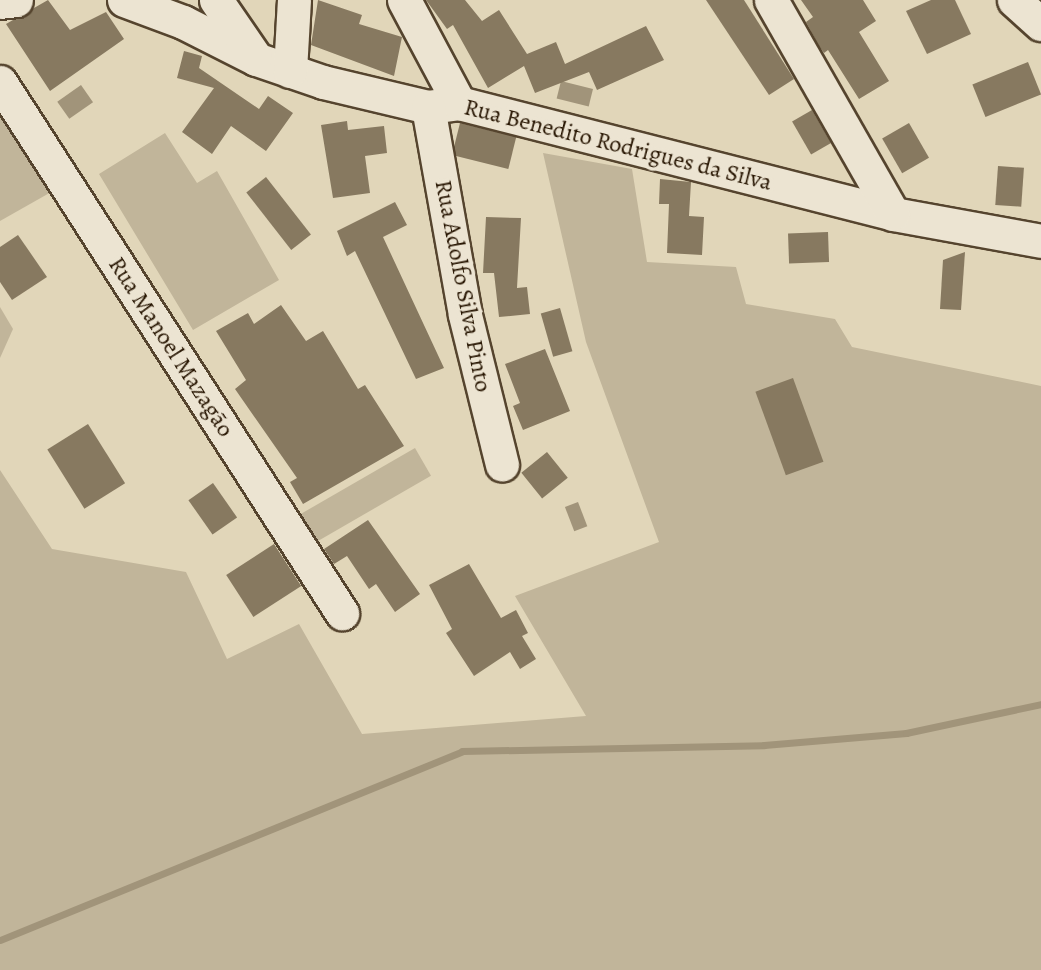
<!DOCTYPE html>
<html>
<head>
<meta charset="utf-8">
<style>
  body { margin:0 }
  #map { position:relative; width:1041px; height:970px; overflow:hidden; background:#e1d6b9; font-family:Alegreya,serif }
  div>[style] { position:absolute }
  .green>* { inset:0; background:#c1b59a; transform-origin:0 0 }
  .water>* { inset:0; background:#a1947a; transform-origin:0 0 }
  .stream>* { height:7px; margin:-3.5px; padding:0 3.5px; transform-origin:3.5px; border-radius:3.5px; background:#a1947a }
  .building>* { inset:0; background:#877960; transform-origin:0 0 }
  .roads { filter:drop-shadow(2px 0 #55442e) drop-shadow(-2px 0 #55442e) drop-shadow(0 2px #55442e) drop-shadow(0 -2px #55442e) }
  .minor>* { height:33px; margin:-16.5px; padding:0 16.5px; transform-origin:16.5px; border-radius:16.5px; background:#ece4d2 }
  span { translate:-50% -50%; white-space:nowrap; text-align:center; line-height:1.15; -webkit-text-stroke:7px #ece4d2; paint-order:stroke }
  .street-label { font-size:24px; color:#261400 }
</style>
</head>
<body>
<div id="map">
  <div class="green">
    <i style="clip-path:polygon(0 100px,53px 191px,0 221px)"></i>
    <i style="clip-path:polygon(165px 133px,197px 183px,217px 171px,279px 280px,193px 330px,99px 174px)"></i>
    <i style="clip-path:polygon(543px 153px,632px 169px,647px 262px,736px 267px,746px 304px,835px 319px,852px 347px,1041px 386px,1041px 970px,0 970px,0 470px,52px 549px,186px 572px,227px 659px,299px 624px,362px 734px,586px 716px,515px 596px,659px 542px,586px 342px)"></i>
    <i style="clip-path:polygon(0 307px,13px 329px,0 358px)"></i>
    <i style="left:415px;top:448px;width:32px;height:132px;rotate:60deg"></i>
  </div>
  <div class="water">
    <i style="left:561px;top:81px;width:33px;height:18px;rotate:14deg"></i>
    <i style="left:81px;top:85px;width:21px;height:29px;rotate:55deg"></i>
    <i style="left:578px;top:502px;width:26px;height:14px;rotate:69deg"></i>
  </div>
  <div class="stream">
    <i style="left:0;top:940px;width:499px;rotate:-22.2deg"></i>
    <i style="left:462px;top:751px;width:302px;rotate:-1.1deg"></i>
    <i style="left:764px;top:745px;width:143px;rotate:-4.8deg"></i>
    <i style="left:906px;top:733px;width:138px;rotate:-12.1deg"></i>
  </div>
  <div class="building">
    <i style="clip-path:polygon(48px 0,70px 30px,106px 12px,124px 39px,50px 91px,6px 24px)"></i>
    <i style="clip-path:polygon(318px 0,362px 15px,359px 24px,402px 37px,394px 76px,311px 45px)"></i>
    <i style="clip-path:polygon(426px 0,465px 0,482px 21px,499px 10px,527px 54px,556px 42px,565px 64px,646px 26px,664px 60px,597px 90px,589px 72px,535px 93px,524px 66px,488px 88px,453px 25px,447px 29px)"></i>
    <i style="clip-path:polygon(706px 0,744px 0,794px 79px,769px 95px)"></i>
    <i style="clip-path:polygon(801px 0,863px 0,876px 21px,859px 32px,889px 81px,859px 99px,828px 50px,824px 53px,819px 46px,806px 22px,813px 17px)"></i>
    <i style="clip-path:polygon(931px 0,955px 0,971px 34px,927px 54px,906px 11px)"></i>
    <i style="clip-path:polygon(184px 51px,202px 56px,199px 68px,259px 109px,268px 96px,293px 113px,266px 151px,231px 126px,212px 154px,182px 132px,214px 88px,177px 78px)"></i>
    <i style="left:1028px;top:62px;width:35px;height:60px;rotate:68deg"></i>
    <i style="left:812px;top:110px;width:38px;height:23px;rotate:60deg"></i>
    <i style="clip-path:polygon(347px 121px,348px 130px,384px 126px,387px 153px,365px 156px,370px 193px,333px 198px,321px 125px)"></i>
    <i style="left:460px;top:123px;width:58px;height:33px;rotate:14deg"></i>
    <i style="left:909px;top:123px;width:40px;height:31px;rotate:60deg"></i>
    <i style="left:998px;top:166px;width:26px;height:39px;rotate:4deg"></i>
    <i style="left:266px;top:177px;width:73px;height:25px;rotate:52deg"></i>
    <i style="clip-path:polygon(660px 179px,691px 182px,689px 216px,704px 217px,702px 255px,667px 253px,669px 204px,659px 204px)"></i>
    <i style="clip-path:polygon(395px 202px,407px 225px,383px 237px,444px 368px,416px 379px,355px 251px,347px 256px,337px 231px)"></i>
    <i style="clip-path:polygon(486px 217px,521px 218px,517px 288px,527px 287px,530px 314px,499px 317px,494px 273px,483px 273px)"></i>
    <i style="left:828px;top:232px;width:30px;height:40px;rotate:88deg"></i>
    <i style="clip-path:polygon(18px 235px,47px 277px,12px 300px,0 282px,0 247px)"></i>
    <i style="clip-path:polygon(965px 252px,961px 310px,940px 309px,943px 260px)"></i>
    <i style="clip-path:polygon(281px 305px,306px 341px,323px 331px,358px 389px,365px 385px,404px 446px,303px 504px,290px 482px,297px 478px,235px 389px,246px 380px,216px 331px,248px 313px,254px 324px)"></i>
    <i style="left:560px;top:308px;width:45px;height:20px;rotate:74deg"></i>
    <i style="clip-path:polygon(545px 349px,570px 411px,523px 430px,513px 406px,520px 403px,505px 364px)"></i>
    <i style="left:793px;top:378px;width:89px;height:40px;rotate:70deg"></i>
    <i style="left:88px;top:424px;width:70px;height:48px;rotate:58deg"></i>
    <i style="left:547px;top:452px;width:33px;height:33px;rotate:51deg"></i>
    <i style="left:213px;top:483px;width:42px;height:30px;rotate:55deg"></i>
    <i style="clip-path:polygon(368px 520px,420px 594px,395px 612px,376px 584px,369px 589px,347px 556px,334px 564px,324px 549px)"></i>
    <i style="left:274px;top:544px;width:50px;height:57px;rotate:57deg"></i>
    <i style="clip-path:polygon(469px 564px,501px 618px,516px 610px,528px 633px,522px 636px,536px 659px,520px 669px,510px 652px,474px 676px,446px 633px,452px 629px,429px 585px)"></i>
  </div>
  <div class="roads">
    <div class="minor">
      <i style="left:124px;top:0;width:63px;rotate:20.4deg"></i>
      <i style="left:183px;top:22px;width:82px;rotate:26.9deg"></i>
      <i style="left:256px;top:59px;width:71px;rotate:18.9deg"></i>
      <i style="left:323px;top:82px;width:108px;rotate:13.4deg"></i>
      <i style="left:428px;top:107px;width:31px;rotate:-7deg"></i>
      <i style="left:459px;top:103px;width:448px;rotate:14.3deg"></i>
      <i style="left:893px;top:214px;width:150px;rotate:10.3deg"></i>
      <i style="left:216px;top:0;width:69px;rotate:55.6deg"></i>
      <i style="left:404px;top:0;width:117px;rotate:61.9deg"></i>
      <i style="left:771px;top:0;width:246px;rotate:60.3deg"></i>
      <i style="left:1014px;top:0;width:36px;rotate:42deg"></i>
      <i style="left:0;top:2px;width:16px;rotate:-7deg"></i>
      <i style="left:290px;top:71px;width:71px;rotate:-86.8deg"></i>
      <i style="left:0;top:82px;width:632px;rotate:57.22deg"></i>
      <i style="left:428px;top:107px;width:211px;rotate:79.9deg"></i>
      <i style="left:465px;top:315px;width:154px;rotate:76.1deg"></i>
    </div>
  </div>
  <div class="street-label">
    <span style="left:618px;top:145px;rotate:14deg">Rua Benedito Rodrigues da Silva</span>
    <span style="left:463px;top:286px;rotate:79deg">Rua Adolfo Silva Pinto</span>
    <span style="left:171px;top:347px;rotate:57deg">Rua Manoel Mazagão</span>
  </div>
</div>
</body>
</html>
